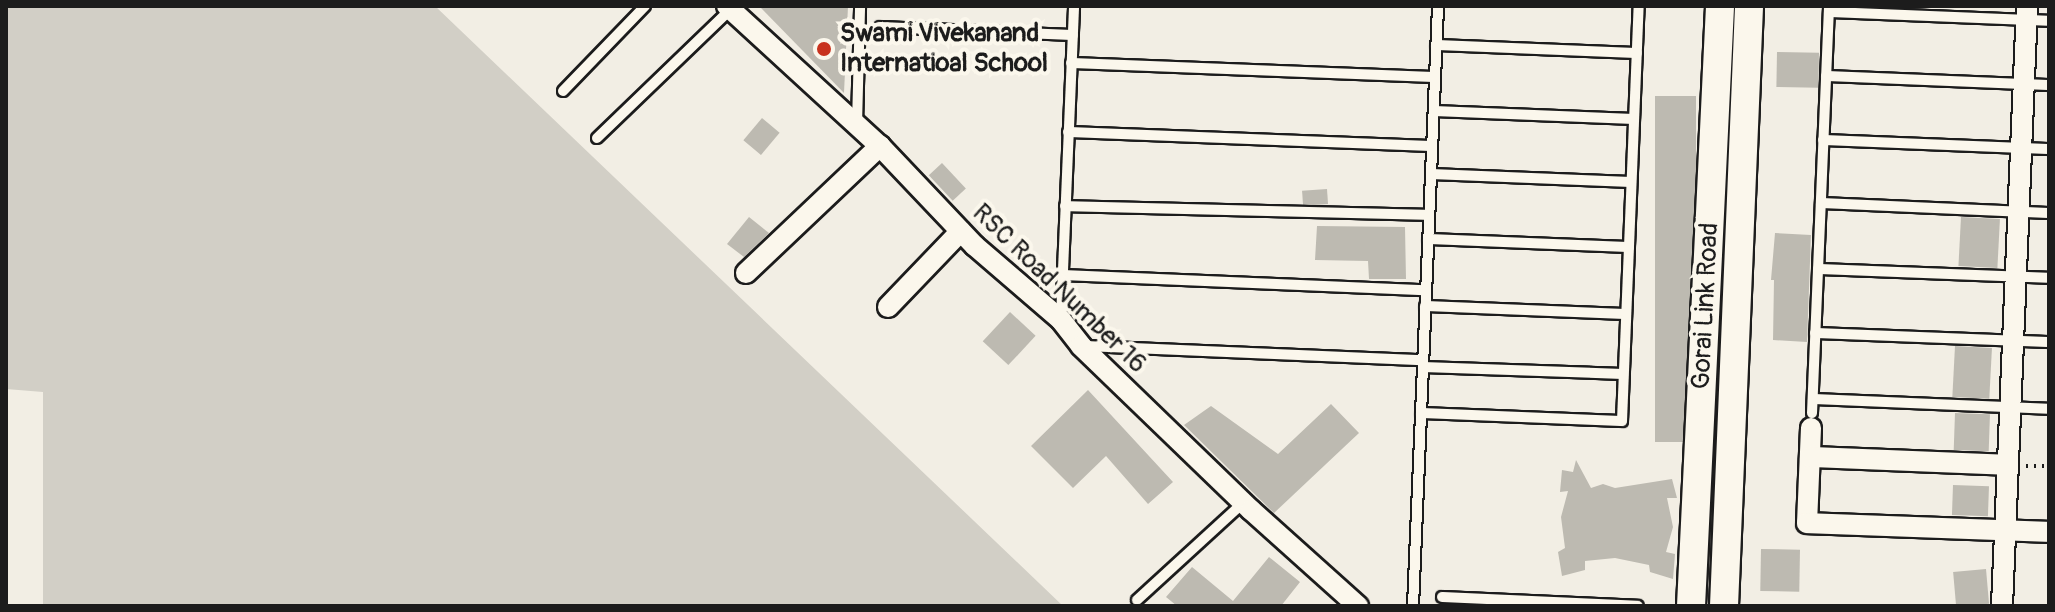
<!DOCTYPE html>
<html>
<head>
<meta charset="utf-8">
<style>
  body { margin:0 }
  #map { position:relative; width:2055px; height:612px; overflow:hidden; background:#f2eee4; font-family:Pangolin,sans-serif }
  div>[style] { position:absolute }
  .green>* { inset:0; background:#d2cfc6 }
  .building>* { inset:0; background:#bdbab1; transform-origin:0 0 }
  .path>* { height:4px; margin-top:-2px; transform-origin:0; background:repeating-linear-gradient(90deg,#1c1c1c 0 2px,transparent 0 8px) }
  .roads { filter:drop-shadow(2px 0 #1c1c1c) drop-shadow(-2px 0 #1c1c1c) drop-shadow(0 2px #1c1c1c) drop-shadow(0 -2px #1c1c1c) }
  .service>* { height:10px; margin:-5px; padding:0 5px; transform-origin:5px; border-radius:5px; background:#fbf7ec }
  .minor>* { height:20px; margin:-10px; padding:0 10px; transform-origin:10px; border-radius:10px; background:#fbf7ec }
  .secondary>* { height:28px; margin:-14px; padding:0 14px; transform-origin:14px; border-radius:14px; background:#fbf7ec }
  .dots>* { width:22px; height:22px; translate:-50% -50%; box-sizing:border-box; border:4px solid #fbf7ec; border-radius:50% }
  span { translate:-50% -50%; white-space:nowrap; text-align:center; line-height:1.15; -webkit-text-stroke:8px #fbf7ec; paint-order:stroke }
  .poi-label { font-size:26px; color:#1c1c1c; font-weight:700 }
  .left { translate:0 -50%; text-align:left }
  .street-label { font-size:26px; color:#1c1c1c }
  .frame { position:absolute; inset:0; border:8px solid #1c1c1c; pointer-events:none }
</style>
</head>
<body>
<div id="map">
  <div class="green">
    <i style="clip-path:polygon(6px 6px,435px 6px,1063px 606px,43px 606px,43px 392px,6px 389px)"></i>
  </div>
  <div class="building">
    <i style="clip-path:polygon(759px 6px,848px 6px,844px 93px)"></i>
    <i style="left:1777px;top:52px;width:42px;height:35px;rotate:1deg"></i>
    <i style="left:1655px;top:96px;width:41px;height:346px"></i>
    <i style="left:762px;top:118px;width:23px;height:29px;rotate:40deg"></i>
    <i style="left:942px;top:163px;width:35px;height:18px;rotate:47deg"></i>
    <i style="left:1327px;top:189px;width:15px;height:25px;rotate:86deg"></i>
    <i style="clip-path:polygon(749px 217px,769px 233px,744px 257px,727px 244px)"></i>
    <i style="left:1961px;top:217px;width:39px;height:49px;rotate:3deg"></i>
    <i style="clip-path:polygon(1317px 226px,1405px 227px,1406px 279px,1369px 279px,1368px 261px,1315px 260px)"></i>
    <i style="clip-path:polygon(1775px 233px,1811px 235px,1807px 342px,1773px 340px,1774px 280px,1771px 280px)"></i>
    <i style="left:1010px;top:312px;width:35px;height:40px;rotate:43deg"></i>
    <i style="left:1955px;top:346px;width:37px;height:51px;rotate:3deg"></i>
    <i style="clip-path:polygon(1088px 390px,1173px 482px,1148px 504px,1106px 456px,1073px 488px,1031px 446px)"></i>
    <i style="clip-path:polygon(1331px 404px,1359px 433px,1274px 513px,1184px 425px,1211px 406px,1278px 454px)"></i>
    <i style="left:1955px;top:413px;width:35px;height:37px;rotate:2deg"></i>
    <i style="clip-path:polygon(1576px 460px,1591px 488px,1603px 484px,1615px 488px,1672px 479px,1677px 498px,1667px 498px,1673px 527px,1666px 552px,1675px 554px,1673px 579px,1650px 572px,1649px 565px,1615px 558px,1585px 561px,1585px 570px,1562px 576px,1558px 552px,1565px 548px,1561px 517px,1568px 491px,1560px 492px,1562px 470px,1573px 472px)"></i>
    <i style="left:1953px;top:485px;width:36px;height:30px;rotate:2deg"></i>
    <i style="left:1761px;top:549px;width:39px;height:42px;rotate:1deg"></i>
    <i style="clip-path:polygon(1269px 557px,1300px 582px,1281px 606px,1177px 606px,1166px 597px,1192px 567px,1233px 601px)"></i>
    <i style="left:1986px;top:569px;width:35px;height:33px;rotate:85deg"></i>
  </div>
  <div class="path">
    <i style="left:2026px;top:466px;width:23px"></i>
  </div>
  <div class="roads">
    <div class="service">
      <i style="left:1829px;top:12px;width:220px;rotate:2.3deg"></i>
      <i style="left:880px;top:27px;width:193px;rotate:2.4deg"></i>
      <i style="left:1436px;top:45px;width:201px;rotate:2.3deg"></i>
      <i style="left:1071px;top:63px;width:364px;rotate:2.2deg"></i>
      <i style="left:1826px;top:76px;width:223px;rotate:2.3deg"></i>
      <i style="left:563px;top:91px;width:118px;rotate:-46deg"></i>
      <i style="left:1434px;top:111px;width:200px;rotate:2.3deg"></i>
      <i style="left:857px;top:124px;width:118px;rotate:-88.5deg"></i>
      <i style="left:1068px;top:132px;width:364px;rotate:2.2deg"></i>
      <i style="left:597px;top:138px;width:185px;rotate:-43.9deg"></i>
      <i style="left:1823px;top:140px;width:226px;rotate:2.3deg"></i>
      <i style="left:1431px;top:174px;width:200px;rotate:2.3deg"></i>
      <i style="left:1821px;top:203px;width:228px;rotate:2.5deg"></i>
      <i style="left:1065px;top:206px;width:364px;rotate:1.4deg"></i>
      <i style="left:1428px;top:239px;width:201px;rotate:2.3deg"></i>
      <i style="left:1818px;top:269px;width:231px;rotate:2.2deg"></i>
      <i style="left:1062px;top:275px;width:364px;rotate:2.4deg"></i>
      <i style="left:1425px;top:306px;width:201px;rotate:2.3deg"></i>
      <i style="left:1061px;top:318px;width:312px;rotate:-87.6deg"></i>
      <i style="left:1815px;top:333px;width:234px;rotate:2.2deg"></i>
      <i style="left:1085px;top:346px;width:338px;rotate:2.4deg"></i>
      <i style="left:1423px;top:367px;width:200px;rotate:2deg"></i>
      <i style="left:1813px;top:399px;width:236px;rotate:2.4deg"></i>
      <i style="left:1421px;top:413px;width:201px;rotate:2.3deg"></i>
      <i style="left:1622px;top:421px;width:415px;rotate:-87.7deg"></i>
      <i style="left:1812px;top:413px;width:407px;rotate:-87.6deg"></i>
      <i style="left:1442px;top:597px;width:196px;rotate:2.6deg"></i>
      <i style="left:1137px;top:600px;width:144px;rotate:-42.5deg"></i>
      <i style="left:1413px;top:606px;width:601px;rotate:-87.61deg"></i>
    </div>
    <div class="minor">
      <i style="left:727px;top:6px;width:207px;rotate:42.5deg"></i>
      <i style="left:880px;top:146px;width:138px;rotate:46.5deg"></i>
      <i style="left:975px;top:246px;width:113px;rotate:40.7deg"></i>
      <i style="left:1061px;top:320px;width:33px;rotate:52deg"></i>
      <i style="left:1081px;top:346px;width:236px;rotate:44deg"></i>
      <i style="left:1251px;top:510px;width:144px;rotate:41.9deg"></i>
      <i style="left:746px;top:273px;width:185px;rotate:-43.5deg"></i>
      <i style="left:888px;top:307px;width:105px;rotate:-46.2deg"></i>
      <i style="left:1811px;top:428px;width:95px;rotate:92.4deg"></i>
      <i style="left:1807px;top:523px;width:242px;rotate:2.1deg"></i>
      <i style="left:1810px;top:457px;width:198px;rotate:2.3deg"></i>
      <i style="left:2002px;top:606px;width:601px;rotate:-87.61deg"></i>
    </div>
    <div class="secondary">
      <i style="left:1691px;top:606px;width:601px;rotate:-87.23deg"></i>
      <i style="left:1724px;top:606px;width:601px;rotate:-87.61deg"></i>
    </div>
  </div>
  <div class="dots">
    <i style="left:824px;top:49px;background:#c8321e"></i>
  </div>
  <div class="poi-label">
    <span class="left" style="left:840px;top:49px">Swami Vivekanand<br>Internatioal School</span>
  </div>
  <div class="street-label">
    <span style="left:1059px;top:289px;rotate:44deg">RSC Road Number 16</span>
    <span style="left:1706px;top:306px;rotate:-87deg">Gorai Link Road</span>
  </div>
  <div class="frame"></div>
</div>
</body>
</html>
